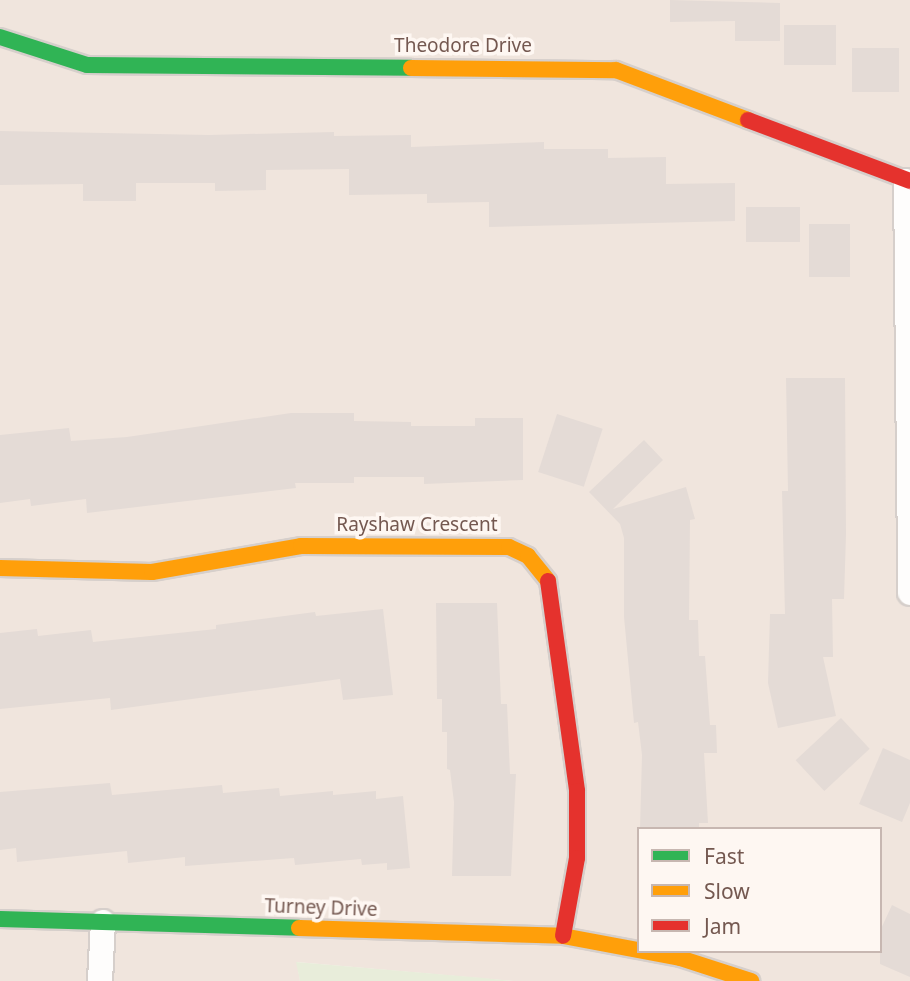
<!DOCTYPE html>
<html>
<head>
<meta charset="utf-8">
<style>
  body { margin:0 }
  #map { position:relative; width:910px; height:981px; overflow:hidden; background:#f8f3ee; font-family:"Noto Sans",sans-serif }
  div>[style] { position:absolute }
  .residential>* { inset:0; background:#f0e5dd }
  .green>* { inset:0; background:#e8edda }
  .building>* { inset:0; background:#e4dbd6; transform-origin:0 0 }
  .roads { filter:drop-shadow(2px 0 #d6cfcb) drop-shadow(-2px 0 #d6cfcb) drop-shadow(0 2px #d6cfcb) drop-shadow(0 -2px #d6cfcb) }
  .street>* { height:24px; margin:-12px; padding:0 12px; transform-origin:12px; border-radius:12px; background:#fefdfc }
  .fast>* { height:16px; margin:-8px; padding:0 8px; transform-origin:8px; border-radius:8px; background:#30b455 }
  .slow>* { height:16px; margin:-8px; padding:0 8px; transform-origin:8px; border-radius:8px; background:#ff9f0a }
  .jam>* { height:16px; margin:-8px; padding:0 8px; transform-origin:8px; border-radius:8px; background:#e5322d }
  span { translate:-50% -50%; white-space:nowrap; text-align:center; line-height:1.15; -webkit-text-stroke:7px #fef7f2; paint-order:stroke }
  .street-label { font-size:19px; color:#745850 }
  .legend { position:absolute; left:637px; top:827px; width:245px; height:126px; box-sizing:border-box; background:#fef7f2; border:2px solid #c7b7b1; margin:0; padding:9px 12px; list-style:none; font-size:21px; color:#745850 }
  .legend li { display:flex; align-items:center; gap:14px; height:35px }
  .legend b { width:35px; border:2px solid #c7b7b1 }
</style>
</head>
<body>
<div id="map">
  <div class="residential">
    <i style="clip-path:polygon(evenodd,0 0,910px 0,910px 981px,513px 981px,297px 962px,300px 981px,0 981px,0 0,639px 829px,880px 829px,880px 951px,639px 951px,639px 829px)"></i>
  </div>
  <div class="green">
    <i style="clip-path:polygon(296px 962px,484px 978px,512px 981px,300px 981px)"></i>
  </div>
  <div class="building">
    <i style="clip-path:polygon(670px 0,780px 3px,780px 41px,735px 41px,735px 21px,670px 22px)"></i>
    <i style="left:836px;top:25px;width:40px;height:52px;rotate:90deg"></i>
    <i style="left:852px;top:48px;width:47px;height:44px"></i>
    <i style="clip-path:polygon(0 131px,209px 135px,334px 132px,334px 136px,411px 135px,411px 147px,544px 142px,544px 149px,608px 149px,608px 158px,666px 157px,666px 184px,735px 183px,735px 221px,489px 227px,489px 202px,427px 203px,427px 194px,349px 195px,349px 169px,266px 170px,266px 190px,215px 191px,215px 183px,136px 183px,136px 201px,83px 201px,83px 184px,0 185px)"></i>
    <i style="left:800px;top:207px;width:35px;height:54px;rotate:90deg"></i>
    <i style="left:809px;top:224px;width:41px;height:53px"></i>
    <i style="clip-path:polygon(786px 378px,845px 378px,846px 534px,844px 599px,832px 599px,833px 657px,823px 657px,836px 716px,778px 728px,768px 683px,770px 614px,785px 614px,782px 491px,788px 491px)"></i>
    <i style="clip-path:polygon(291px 413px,354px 413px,354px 421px,411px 422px,411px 426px,475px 426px,475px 418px,523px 418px,523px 480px,424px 484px,424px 477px,354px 477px,354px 483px,295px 483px,296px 488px,87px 513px,86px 499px,31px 506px,30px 499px,0 503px,0 435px,69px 428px,71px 441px,127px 437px)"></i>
    <i style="left:557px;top:414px;width:48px;height:61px;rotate:18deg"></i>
    <i style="clip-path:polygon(644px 440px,663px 460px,613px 509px,686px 487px,695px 519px,690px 520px,689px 620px,698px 620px,699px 656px,705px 656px,710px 725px,716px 725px,717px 753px,704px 753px,708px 823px,699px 823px,699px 829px,640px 829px,642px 755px,638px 722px,634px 723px,624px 617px,624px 538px,620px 524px,589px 492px)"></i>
    <i style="clip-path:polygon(436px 603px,497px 603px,501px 704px,507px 704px,510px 774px,516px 774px,511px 876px,452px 876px,454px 802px,450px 770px,447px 769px,447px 732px,442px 732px,442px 699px,437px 699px)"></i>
    <i style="clip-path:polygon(383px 609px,393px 695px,343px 700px,340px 679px,111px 710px,110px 698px,0 709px,0 633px,37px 629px,38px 636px,91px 630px,93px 642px,216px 629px,216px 625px,315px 612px,316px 616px)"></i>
    <i style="left:841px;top:718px;width:42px;height:62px;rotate:47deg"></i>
    <i style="clip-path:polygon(883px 748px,910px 760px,910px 803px,902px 822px,859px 804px)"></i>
    <i style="clip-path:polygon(110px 783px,112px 795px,222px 785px,223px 793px,279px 788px,280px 796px,333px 791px,333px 795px,376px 791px,376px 799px,403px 796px,410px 868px,387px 870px,387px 863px,362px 865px,361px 859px,295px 865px,294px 858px,185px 866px,185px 857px,128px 863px,127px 851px,17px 862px,16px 848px,0 850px,0 792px)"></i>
    <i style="clip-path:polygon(892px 905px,910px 914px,910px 977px,880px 964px,880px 931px)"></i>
  </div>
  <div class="roads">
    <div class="street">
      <i style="left:906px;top:181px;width:412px;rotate:89.4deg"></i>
      <i style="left:100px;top:981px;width:59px;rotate:-87.1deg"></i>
    </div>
    <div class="fast">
      <i style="left:0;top:37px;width:91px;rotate:17.8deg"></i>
      <i style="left:87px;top:65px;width:324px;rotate:0.5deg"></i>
      <i style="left:0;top:919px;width:299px;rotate:1.7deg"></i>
    </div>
    <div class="slow">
      <i style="left:411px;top:68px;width:205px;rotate:0.6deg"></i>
      <i style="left:616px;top:70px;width:141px;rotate:20.7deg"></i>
      <i style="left:0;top:568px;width:152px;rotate:1.5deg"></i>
      <i style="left:152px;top:572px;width:151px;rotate:-9.9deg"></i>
      <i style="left:301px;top:546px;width:208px;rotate:0.3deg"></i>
      <i style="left:509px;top:547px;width:21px;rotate:25deg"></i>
      <i style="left:528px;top:556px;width:32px;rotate:51deg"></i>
      <i style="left:299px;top:928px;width:264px;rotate:1.7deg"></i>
      <i style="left:563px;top:936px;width:119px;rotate:10.6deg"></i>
      <i style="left:680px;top:958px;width:75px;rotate:17.9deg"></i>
    </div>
    <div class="jam">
      <i style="left:748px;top:120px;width:173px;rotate:20.6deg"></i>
      <i style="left:548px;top:581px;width:212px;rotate:82.1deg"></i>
      <i style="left:577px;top:791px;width:67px;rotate:90deg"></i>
      <i style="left:577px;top:858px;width:79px;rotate:100.2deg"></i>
    </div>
  </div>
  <div class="street-label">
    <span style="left:463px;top:46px">Theodore Drive</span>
    <span style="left:417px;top:525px">Rayshaw Crescent</span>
    <span style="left:321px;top:908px;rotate:2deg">Turney Drive</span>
  </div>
  <ul class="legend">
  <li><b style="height:9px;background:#30b455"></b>Fast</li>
  <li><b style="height:9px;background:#ff9f0a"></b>Slow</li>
  <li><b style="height:9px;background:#e5322d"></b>Jam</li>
  </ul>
</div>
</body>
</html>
